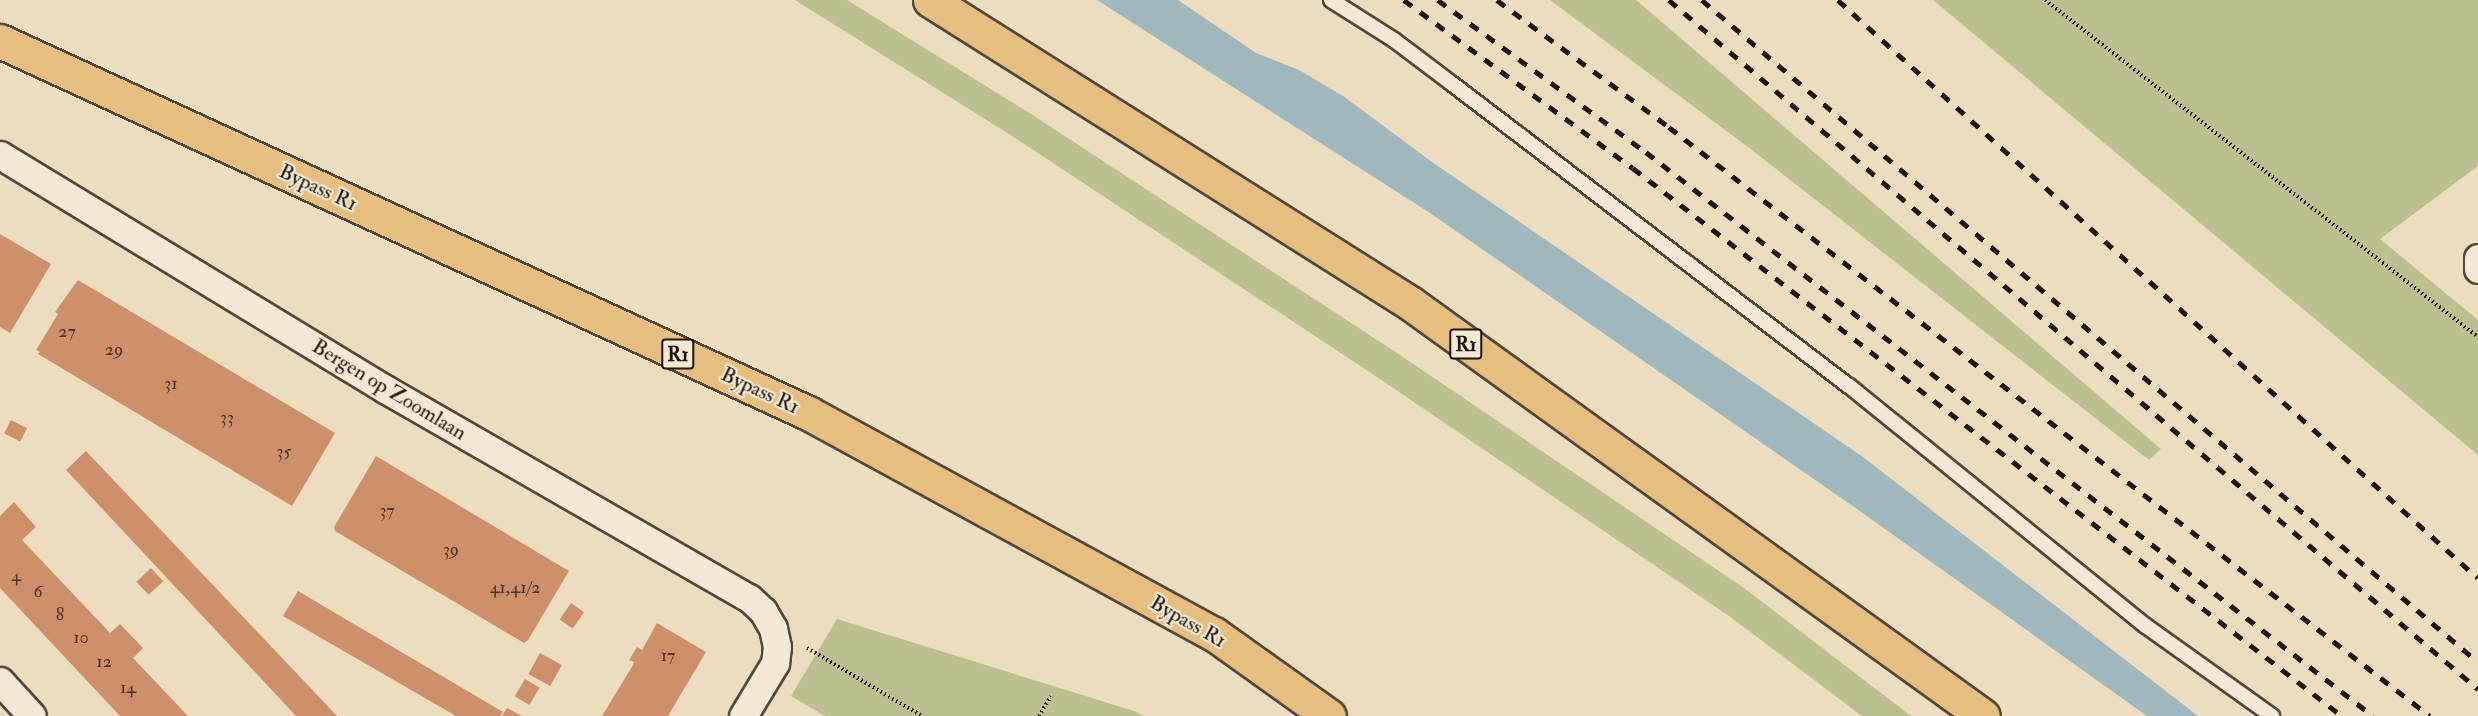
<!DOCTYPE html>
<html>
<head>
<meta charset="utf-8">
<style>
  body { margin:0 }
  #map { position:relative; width:2478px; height:716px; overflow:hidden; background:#ecddbe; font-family:"IM FELL Double Pica",serif }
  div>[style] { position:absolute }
  .green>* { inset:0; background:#bcbf8e }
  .water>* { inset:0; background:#9fb8bd }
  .building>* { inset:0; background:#ce906a; transform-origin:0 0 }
  .path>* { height:4px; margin-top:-2px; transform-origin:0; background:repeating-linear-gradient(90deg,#1f160f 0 1.5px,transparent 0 4.5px) }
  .roads { filter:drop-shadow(2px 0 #52483b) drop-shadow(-2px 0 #52483b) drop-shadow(0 2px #52483b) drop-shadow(0 -2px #52483b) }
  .service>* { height:14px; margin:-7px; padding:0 7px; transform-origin:7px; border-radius:7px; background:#f3e9d5 }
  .minor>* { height:27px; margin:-13.5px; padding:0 13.5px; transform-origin:13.5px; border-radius:13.5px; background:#f3e9d5 }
  .motorway>* { height:33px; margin:-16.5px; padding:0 16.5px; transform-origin:16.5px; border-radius:16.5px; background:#e6be7f }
  .rail>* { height:4.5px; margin-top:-2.25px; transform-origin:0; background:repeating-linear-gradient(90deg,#1f160f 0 10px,transparent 0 20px) }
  span { translate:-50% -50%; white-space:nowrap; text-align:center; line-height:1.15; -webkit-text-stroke:4.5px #f3e9d5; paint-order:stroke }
  .number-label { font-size:18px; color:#4b3426 }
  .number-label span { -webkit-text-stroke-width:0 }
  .shield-label span { padding:2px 4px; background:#f3e9d5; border:2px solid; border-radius:4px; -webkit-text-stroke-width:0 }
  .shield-label { font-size:20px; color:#1f160f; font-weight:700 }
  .street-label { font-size:21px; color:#1f160f }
</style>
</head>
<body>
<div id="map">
  <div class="green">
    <i style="clip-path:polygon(795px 0,847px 0,1031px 114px,1397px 353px,1744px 588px,1911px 716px,1862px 716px,1729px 616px,1377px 377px,1009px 134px)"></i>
    <i style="clip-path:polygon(1550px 0,1636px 0,2161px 449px,2149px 460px,1748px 147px)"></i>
    <i style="clip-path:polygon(1933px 0,2478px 0,2478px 166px,2380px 239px,2478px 320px,2478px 455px)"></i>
    <i style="clip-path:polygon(837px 619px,1137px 712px,1143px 716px,825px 716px,791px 696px)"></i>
  </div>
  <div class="water">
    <i style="clip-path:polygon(1097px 0,1178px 0,1256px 53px,1299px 70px,1343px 96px,1432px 162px,1863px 457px,2198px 716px,2147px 716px,1857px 509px,1430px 213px)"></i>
  </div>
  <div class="building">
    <i style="clip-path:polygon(0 234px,51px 264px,10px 333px,0 327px)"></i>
    <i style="clip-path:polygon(78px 280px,335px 433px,292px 506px,38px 354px,40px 352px,36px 350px,58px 314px,55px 312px)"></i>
    <i style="left:11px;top:420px;width:18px;height:15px;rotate:27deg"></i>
    <i style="clip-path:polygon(86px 451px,337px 716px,296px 716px,66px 470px)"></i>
    <i style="clip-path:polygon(376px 456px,569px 571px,528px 640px,524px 643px,335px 531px,334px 527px)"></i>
    <i style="clip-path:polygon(14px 502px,36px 527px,22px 540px,110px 633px,120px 624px,143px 648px,133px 658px,188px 716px,120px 716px,0 588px,0 516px)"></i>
    <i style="left:151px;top:568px;width:18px;height:20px;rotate:47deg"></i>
    <i style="clip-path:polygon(298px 591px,503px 712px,500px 716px,456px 716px,283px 616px)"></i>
    <i style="left:571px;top:603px;width:16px;height:20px;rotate:35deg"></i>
    <i style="clip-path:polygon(657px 623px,706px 652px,681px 694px,668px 716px,602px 716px,633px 665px,634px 662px,629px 660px,637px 647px,642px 650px)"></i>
    <i style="left:540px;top:653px;width:25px;height:24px;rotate:29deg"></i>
    <i style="left:525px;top:679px;width:17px;height:20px;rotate:31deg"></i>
    <i style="clip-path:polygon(507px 708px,522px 716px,502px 716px)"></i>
  </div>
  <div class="path">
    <i style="left:2045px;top:0;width:549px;rotate:37.89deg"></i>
    <i style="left:807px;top:648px;width:134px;rotate:30.6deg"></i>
    <i style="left:1039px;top:716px;width:23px;rotate:-59deg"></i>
  </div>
  <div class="roads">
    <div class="service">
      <i style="left:1331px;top:0;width:75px;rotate:32.4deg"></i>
      <i style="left:1394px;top:40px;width:71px;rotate:37deg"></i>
      <i style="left:1451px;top:83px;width:499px;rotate:37.3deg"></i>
      <i style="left:1848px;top:385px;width:383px;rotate:39deg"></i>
      <i style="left:2146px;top:626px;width:155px;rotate:35.5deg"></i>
    </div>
    <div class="minor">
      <i style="left:0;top:155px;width:451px;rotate:31.3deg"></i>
      <i style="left:385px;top:389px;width:420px;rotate:29.9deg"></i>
      <i style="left:749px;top:598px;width:19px;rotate:43deg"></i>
      <i style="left:763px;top:611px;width:20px;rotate:60deg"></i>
      <i style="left:773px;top:628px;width:19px;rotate:78deg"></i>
      <i style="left:777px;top:647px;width:16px;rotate:97deg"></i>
      <i style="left:775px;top:663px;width:62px;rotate:121.1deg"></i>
      <i style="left:2478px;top:258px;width:11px;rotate:90deg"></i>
      <i style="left:0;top:681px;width:47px;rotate:47.6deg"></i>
    </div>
    <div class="motorway">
      <i style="left:930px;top:0;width:568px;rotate:32.26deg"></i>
      <i style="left:1410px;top:303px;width:706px;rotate:35.78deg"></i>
      <i style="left:0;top:41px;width:890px;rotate:24.72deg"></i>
      <i style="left:808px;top:413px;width:462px;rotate:28.6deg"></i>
      <i style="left:1214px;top:634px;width:141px;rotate:35.5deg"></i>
    </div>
  </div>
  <div class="rail">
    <i style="left:1404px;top:0;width:284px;rotate:36.3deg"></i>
    <i style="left:1633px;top:168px;width:896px;rotate:37.7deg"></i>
    <i style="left:1438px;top:0;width:258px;rotate:36.2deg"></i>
    <i style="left:1646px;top:152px;width:920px;rotate:37.8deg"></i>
    <i style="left:1497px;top:0;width:214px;rotate:36.4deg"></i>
    <i style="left:1669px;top:127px;width:962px;rotate:37.74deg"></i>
    <i style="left:1669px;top:0;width:1063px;rotate:40.42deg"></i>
    <i style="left:1702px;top:0;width:1020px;rotate:40.47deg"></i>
    <i style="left:1838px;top:0;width:862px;rotate:42.09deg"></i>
  </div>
  <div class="number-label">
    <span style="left:67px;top:332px">27</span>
    <span style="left:114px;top:350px">29</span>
    <span style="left:171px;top:384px">31</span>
    <span style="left:227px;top:418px">33</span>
    <span style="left:284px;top:452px">35</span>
    <span style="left:387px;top:511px">37</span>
    <span style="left:451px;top:550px">39</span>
    <span style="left:16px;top:576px">4</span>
    <span style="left:515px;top:588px">41,41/2</span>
    <span style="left:38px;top:592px">6</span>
    <span style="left:60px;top:615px">8</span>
    <span style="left:81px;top:638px">10</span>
    <span style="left:668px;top:656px">17</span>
    <span style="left:104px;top:662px">12</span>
    <span style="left:128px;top:688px">14</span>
  </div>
  <div class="shield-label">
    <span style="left:1466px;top:344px">R1</span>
    <span style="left:678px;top:354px">R1</span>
  </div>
  <div class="street-label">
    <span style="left:318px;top:188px;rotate:25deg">Bypass R1</span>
    <span style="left:389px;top:390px;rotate:31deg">Bergen op Zoomlaan</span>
    <span style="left:760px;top:391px;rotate:25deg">Bypass R1</span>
    <span style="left:1188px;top:622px;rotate:30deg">Bypass R1</span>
  </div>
</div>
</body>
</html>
